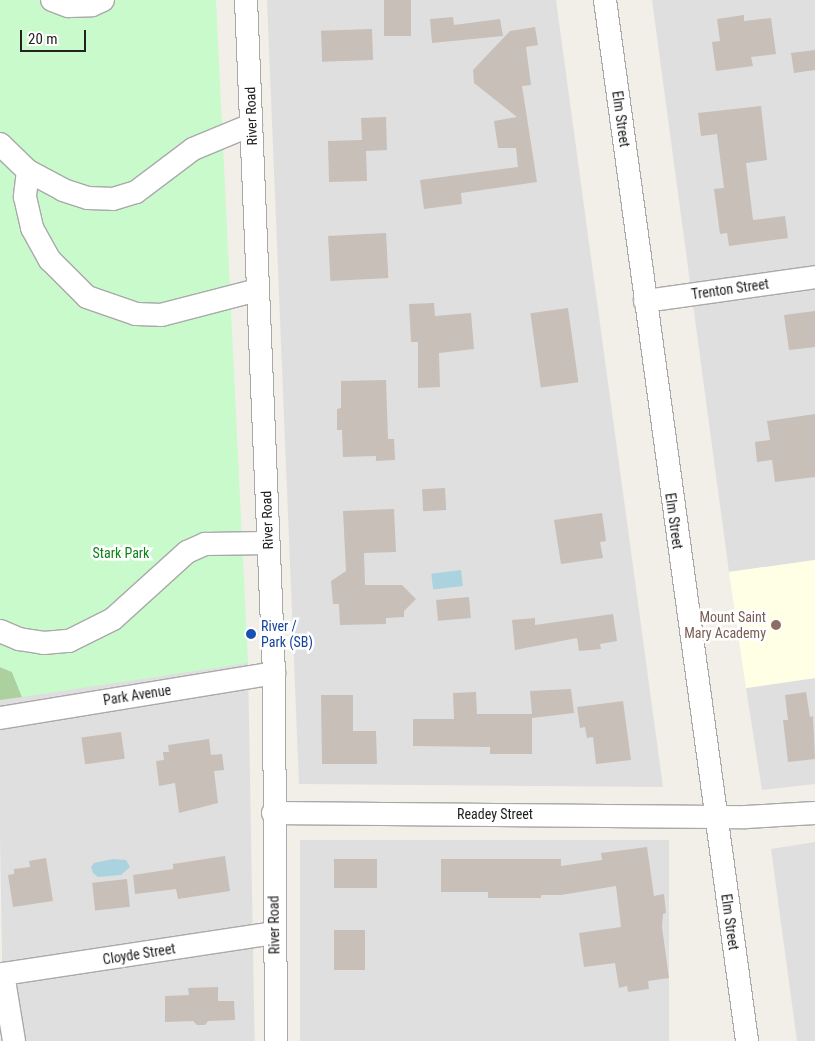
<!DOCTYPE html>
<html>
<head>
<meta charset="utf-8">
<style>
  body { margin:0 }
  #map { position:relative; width:815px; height:1041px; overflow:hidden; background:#f2efe9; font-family:"Roboto Condensed",sans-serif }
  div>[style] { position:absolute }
  .residential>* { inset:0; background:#e0dfdf; transform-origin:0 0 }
  .education>* { inset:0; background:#ffffe5 }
  .forest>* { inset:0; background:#add19e }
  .park>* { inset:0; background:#c8facc }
  .water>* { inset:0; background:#aad3df; transform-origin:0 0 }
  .building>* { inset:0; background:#c7bfb8; transform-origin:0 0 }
  .roads { filter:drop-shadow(1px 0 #a9a9a9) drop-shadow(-1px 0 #a9a9a9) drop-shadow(0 1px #a9a9a9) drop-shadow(0 -1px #a9a9a9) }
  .minor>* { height:22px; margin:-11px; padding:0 11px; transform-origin:11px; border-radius:11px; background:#fff }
  .dots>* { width:14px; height:14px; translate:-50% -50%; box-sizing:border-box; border:2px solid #fff; border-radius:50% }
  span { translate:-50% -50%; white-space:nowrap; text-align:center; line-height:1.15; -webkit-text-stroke:5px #fff; paint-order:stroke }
  .street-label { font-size:14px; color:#222 }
  .park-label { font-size:14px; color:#0c8416 }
  .education-label { font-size:14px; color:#785e54 }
  .right { translate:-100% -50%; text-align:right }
  .transit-label { font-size:14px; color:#164399 }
  .left { translate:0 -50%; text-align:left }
  .scale { position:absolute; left:20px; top:30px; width:66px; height:22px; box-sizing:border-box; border:2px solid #222; border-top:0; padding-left:6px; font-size:15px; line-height:18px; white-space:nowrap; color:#222; -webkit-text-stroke:4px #fff; paint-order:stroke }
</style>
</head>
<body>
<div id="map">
  <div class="residential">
    <i style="clip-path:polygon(267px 0,556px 0,663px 787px,299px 784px)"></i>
    <i style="clip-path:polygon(652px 0,815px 0,815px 560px,729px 572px)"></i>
    <i style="left:248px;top:663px;width:378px;height:251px;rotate:89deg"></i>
    <i style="clip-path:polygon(815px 678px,815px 784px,762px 790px,746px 688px)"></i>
    <i style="left:300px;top:840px;width:369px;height:201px"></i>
    <i style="clip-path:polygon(815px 842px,815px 1041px,797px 1041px,771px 849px)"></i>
  </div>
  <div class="education">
    <i style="clip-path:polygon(815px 560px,815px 678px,746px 688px,729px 572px)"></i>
  </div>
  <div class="forest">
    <i style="clip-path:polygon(0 667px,12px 672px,22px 697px,0 700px)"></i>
  </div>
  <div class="park">
    <i style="clip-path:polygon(0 0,216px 0,248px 663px,22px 697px,12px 672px,0 667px)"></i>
  </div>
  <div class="water">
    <i style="left:461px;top:570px;width:16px;height:30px;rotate:83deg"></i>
    <i style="clip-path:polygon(113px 859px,126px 860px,130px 867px,121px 875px,98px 877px,93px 873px,91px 867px,94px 863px)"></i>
  </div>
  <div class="building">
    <i style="left:384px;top:0;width:27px;height:36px"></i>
    <i style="clip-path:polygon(744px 15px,744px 21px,771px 18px,776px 54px,751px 57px,753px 66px,716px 71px,712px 42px,720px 41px,717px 19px)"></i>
    <i style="clip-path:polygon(453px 17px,454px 25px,500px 19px,503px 36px,432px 43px,430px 19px)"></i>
    <i style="clip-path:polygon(535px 27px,538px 45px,526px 47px,531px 85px,522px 86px,537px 182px,461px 193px,462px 204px,424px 209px,420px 180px,518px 167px,516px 148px,498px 148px,494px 121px,517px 117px,474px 83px,473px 70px,510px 31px)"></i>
    <i style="left:372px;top:29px;width:31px;height:51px;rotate:88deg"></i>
    <i style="clip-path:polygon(815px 50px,815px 70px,794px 73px,791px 53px)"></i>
    <i style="clip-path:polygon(761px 106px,767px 160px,746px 163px,753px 220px,785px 216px,788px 238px,729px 246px,727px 233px,720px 234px,714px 189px,724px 188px,717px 134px,701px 136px,698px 113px)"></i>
    <i style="clip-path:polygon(386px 117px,387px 150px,366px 151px,367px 181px,329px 182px,328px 141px,362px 140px,361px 118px)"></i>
    <i style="left:386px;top:233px;width:45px;height:58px;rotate:87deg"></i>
    <i style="clip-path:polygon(434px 303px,435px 316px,471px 313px,474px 349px,439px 353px,440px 387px,418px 388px,418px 342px,411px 342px,409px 304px)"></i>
    <i style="left:568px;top:308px;width:75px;height:38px;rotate:82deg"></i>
    <i style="clip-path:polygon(815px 311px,815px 347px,789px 350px,784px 315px)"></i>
    <i style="clip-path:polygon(386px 380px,388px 439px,394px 439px,395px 460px,376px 461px,376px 456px,343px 457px,342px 430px,337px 430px,337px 409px,341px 408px,341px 381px)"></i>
    <i style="clip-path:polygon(815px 414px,815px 477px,775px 482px,772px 460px,757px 462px,755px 442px,770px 440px,767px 421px)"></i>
    <i style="left:445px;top:488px;width:22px;height:23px;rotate:87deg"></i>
    <i style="clip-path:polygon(394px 509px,396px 552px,364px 553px,365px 585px,402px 585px,416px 599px,404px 611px,404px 617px,386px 618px,386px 624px,340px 625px,339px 604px,333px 604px,331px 581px,346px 571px,343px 511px)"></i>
    <i style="clip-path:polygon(602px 513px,606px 541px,600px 542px,603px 558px,561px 564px,554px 520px)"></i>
    <i style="left:469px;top:597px;width:21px;height:33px;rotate:85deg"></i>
    <i style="clip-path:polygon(613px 614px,617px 641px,600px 644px,601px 649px,579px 651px,577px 638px,515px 650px,512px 620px,535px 618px,535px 625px)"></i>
    <i style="clip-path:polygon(571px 689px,574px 713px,532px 718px,532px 754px,490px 754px,490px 747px,413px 746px,413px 719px,454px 719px,453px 693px,476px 692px,477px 714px,532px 714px,530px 691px)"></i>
    <i style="clip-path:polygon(806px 692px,810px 717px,813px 716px,815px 759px,788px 762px,783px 720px,788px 720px,785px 695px)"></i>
    <i style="clip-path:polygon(321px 695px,353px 695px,353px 731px,376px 731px,377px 764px,322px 764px)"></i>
    <i style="clip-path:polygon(623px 701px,631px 760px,596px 764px,593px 737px,587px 738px,585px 727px,580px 728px,577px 707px)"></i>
    <i style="left:121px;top:732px;width:27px;height:40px;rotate:82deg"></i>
    <i style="clip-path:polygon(209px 739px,211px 755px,222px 754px,224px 770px,214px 771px,218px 803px,179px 813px,175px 783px,159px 786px,156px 761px,164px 760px,163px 752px,169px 752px,168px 745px)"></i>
    <i style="clip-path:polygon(647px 847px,654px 896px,664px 894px,666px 913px,663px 914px,662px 927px,669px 978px,648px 981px,649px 989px,628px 992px,627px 986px,619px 988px,615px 963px,584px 967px,579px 933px,621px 927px,616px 886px,561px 895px,541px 895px,541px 898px,488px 898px,488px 892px,441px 892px,441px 859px,561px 859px,561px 866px,602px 860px,601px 853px)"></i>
    <i style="clip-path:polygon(225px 856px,230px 891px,178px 899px,176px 889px,135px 894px,133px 875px,173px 869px,173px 864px)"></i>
    <i style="clip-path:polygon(46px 858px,53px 901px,13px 907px,8px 875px,14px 874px,14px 869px,30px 867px,29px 861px)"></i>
    <i style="left:377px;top:859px;width:29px;height:43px;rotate:90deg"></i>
    <i style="left:127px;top:879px;width:28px;height:35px;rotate:84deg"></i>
    <i style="left:334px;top:930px;width:31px;height:40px"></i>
    <i style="clip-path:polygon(218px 987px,218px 1001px,234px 1001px,235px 1020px,208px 1021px,205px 1025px,197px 1025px,193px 1021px,165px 1022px,165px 996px,189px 995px,188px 988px)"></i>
  </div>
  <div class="roads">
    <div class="minor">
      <i style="left:52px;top:0;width:17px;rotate:21deg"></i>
      <i style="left:68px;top:6px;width:24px;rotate:-2deg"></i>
      <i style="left:92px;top:5px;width:12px;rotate:-24deg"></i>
      <i style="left:246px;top:0;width:674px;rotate:87.62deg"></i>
      <i style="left:274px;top:673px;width:368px;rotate:89.7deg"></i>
      <i style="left:605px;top:0;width:1051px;rotate:82.23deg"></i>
      <i style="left:0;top:144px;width:39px;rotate:44deg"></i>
      <i style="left:28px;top:171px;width:40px;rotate:28deg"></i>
      <i style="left:63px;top:190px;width:26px;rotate:18deg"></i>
      <i style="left:88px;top:198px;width:25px;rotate:2deg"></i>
      <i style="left:113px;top:199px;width:24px;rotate:-17deg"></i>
      <i style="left:136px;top:192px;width:71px;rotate:-37deg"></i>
      <i style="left:193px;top:149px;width:63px;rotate:-22.5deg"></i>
      <i style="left:28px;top:171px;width:26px;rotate:97deg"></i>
      <i style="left:25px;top:197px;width:32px;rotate:77deg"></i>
      <i style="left:32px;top:228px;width:37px;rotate:61deg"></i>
      <i style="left:50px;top:260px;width:52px;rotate:45deg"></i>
      <i style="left:87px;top:297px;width:52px;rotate:19.1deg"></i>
      <i style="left:136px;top:314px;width:25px;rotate:2deg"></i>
      <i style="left:161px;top:315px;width:100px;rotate:-14.5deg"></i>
      <i style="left:645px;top:301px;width:172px;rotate:-8deg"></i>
      <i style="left:0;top:631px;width:21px;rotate:23deg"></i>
      <i style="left:19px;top:639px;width:25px;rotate:9deg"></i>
      <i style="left:44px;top:643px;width:25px;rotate:-5deg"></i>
      <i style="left:69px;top:641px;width:49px;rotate:-26.6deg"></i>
      <i style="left:113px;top:619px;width:100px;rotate:-42.2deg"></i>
      <i style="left:187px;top:552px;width:20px;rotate:-24deg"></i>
      <i style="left:205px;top:544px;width:63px;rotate:-0.9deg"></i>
      <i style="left:0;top:718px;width:278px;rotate:-9.3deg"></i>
      <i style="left:273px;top:813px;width:473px;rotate:0.5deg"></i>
      <i style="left:746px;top:817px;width:69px;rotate:-3.3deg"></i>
      <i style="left:14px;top:1041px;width:68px;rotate:-99.3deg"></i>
      <i style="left:3px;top:974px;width:274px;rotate:-8.6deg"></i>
    </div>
  </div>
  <div class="dots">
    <i style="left:776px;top:625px;background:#8d6e63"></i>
    <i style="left:251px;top:634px;background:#1a4fb4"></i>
  </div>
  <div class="street-label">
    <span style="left:251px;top:116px;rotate:-92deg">River Road</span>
    <span style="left:621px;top:119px;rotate:82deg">Elm Street</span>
    <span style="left:730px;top:289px;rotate:-8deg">Trenton Street</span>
    <span style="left:267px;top:520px;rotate:-92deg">River Road</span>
    <span style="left:674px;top:521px;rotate:82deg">Elm Street</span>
    <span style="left:137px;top:695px;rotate:-9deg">Park Avenue</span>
    <span style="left:495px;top:814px">Readey Street</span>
    <span style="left:730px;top:922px;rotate:82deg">Elm Street</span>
    <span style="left:274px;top:925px;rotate:-91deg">River Road</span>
    <span style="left:139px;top:954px;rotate:-9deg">Cloyde Street</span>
  </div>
  <div class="park-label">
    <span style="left:121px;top:553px">Stark Park</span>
  </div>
  <div class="education-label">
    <span class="right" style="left:766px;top:625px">Mount Saint<br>Mary Academy</span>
  </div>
  <div class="transit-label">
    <span class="left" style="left:261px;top:634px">River /<br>Park (SB)</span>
  </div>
  <div class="scale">20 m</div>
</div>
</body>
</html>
